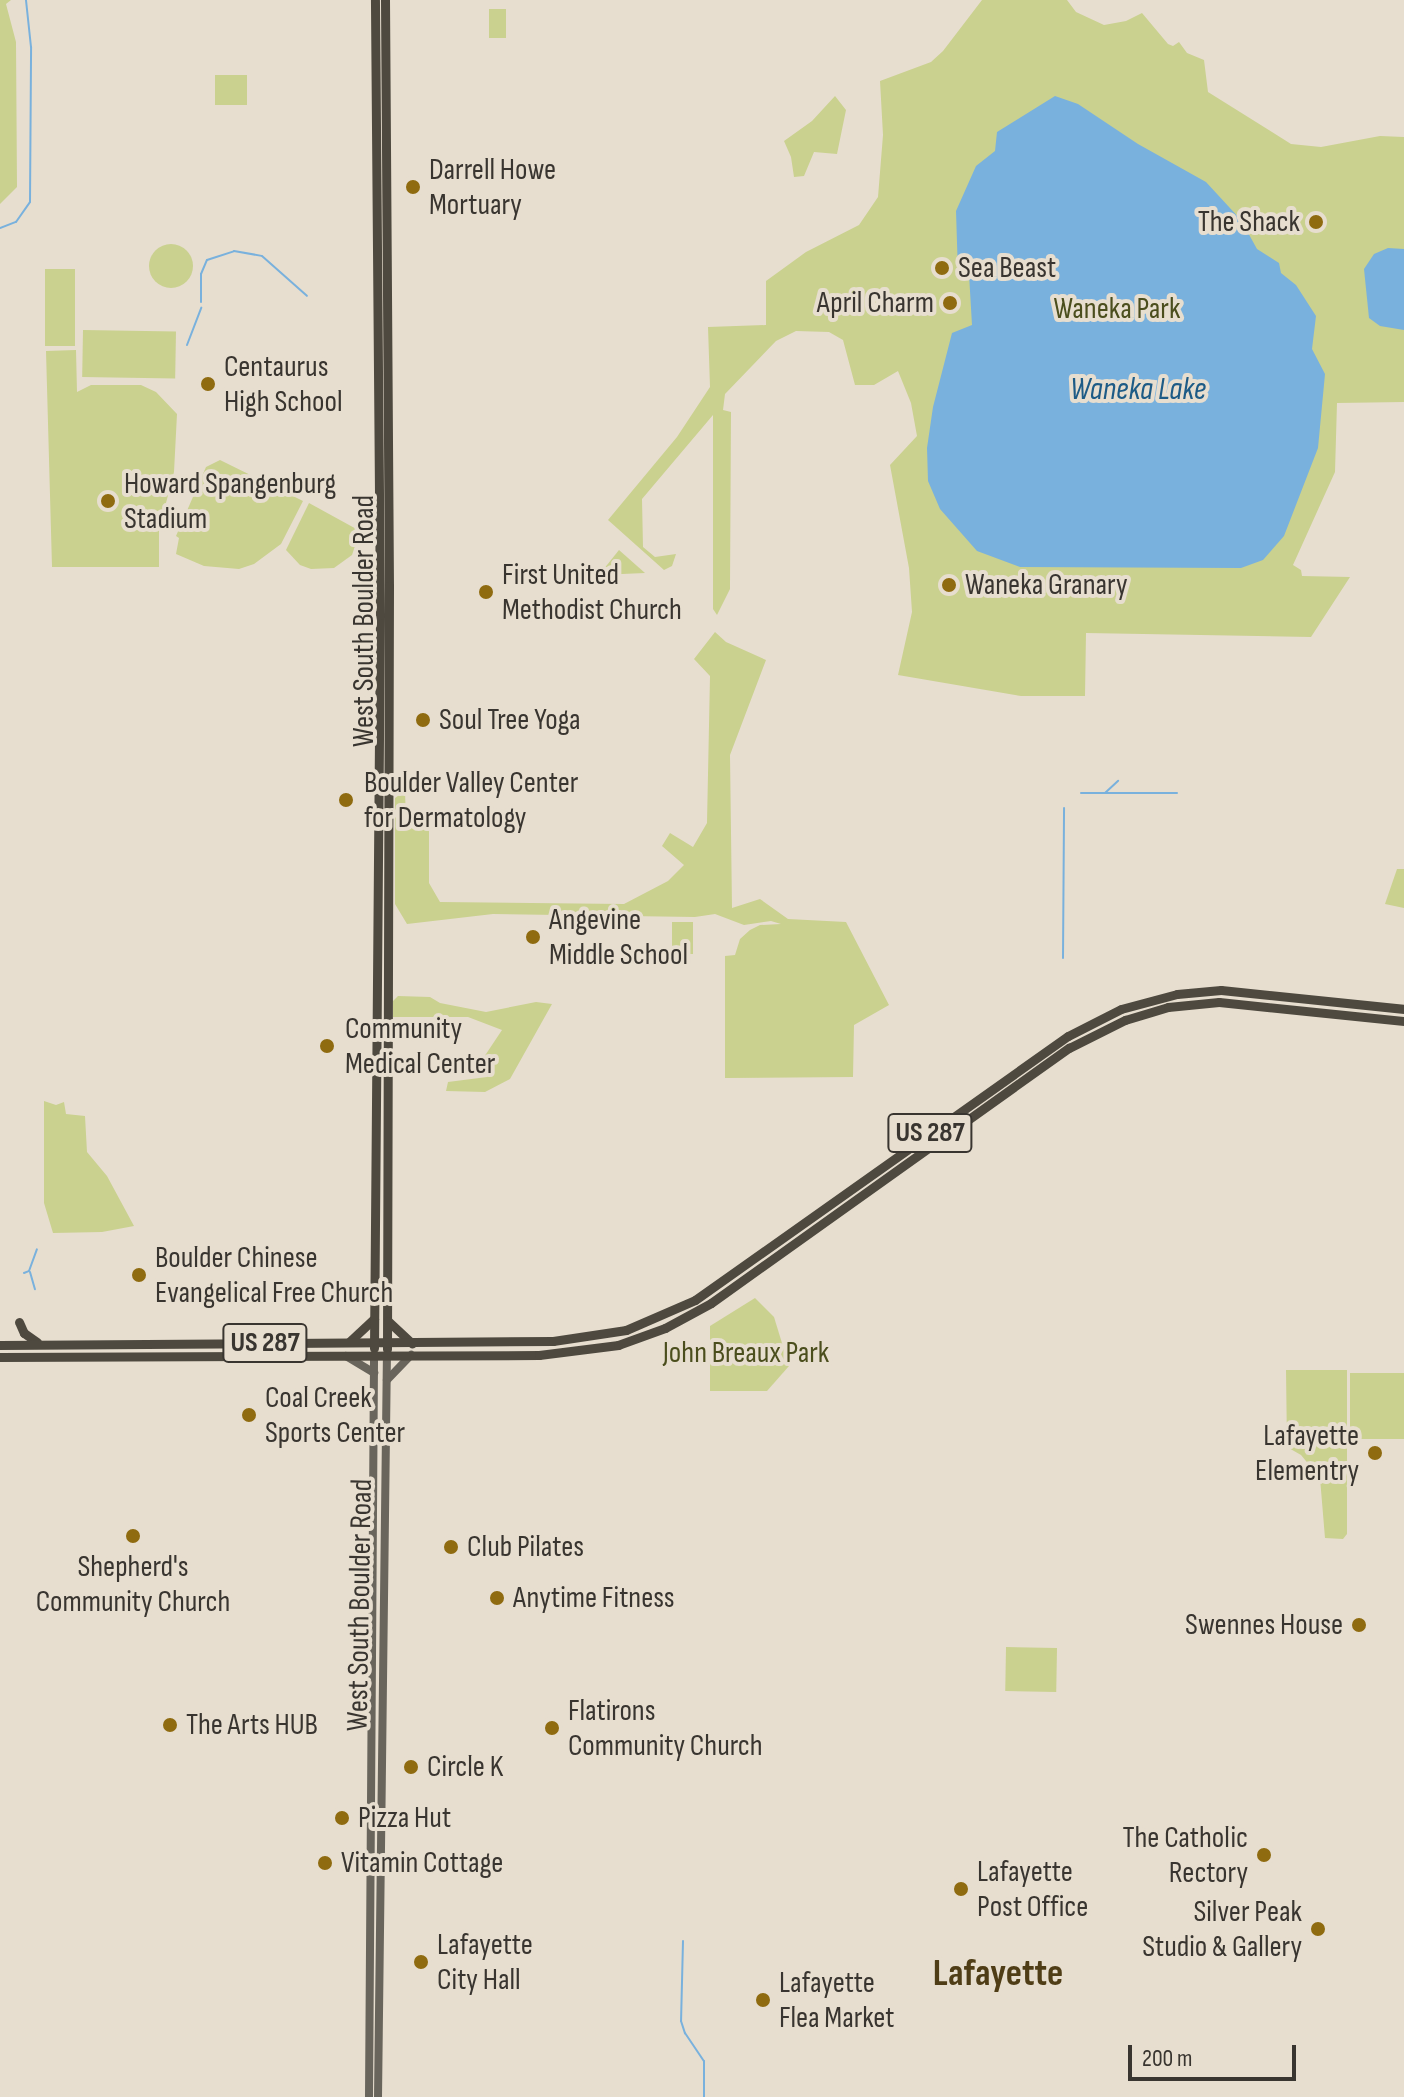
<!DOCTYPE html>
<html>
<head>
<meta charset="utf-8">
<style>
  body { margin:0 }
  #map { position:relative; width:1404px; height:2097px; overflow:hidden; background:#e7decf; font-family:"Sofia Sans Condensed",sans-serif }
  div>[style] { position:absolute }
  .green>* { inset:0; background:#cad18f; transform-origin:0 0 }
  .round { border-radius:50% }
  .water>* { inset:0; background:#79b1dd }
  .stream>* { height:2px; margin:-1px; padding:0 1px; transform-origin:1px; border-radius:1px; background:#79b1dd }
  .secondary>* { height:8px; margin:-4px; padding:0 4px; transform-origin:4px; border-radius:4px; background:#69655c }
  .primary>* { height:9px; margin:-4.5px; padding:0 4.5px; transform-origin:4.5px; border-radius:4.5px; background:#4e493f }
  .dots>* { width:22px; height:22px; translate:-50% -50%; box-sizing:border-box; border:4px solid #e7decf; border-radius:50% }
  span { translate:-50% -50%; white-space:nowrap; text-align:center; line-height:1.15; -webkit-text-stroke:8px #e7decf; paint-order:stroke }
  .shield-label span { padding:2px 6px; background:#e7decf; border:2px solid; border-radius:6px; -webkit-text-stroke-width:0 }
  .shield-label { font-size:28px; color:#393530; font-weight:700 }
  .poi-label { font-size:30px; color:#393530 }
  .left { translate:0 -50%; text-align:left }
  .right { translate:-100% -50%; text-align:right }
  .park-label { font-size:30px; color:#4b4e1d }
  .street-label { font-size:30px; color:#393530 }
  .water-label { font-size:32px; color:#1d5b86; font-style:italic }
  .district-label { font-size:38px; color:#4f3d16; font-weight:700 }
  .scale { position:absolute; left:1128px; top:2045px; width:168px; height:36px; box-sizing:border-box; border:4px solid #393530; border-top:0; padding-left:10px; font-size:24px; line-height:28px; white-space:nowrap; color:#393530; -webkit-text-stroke:6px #e7decf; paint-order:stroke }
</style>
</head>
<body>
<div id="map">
  <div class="green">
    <i style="clip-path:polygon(0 0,11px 0,6px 4px,16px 42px,17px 187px,0 204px)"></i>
    <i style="clip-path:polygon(982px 0,1067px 0,1076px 12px,1104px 25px,1126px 21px,1142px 13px,1168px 44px,1173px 46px,1179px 42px,1187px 53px,1204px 60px,1208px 92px,1291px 144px,1321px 147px,1380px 136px,1404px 137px,1404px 402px,1337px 403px,1335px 472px,1293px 565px,1301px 570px,1302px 576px,1350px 577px,1311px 637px,1086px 633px,1085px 696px,1021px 696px,898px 675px,912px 612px,909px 568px,890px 465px,917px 436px,911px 403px,898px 371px,874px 385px,855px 385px,843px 340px,829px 332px,796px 331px,776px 341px,725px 394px,723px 410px,731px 412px,730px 589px,717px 615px,713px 609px,713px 415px,642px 499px,643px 547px,655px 557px,676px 554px,672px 566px,664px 570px,608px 520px,677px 437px,710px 387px,708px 327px,766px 325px,766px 281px,806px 252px,859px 225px,878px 197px,883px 135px,880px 81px,931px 62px,943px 51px)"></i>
    <i style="left:489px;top:9px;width:17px;height:29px"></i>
    <i style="left:215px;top:75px;width:32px;height:30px"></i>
    <i style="clip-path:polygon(835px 96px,846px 110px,837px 154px,814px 152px,804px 176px,794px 177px,791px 157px,784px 141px,812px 121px)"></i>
    <i class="round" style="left:149px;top:244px;width:44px;height:44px"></i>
    <i style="left:45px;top:269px;width:30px;height:77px"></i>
    <i style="left:83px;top:330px;width:93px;height:47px;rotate:1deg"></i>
    <i style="clip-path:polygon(76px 350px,77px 392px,91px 385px,141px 385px,156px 392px,177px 414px,174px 472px,159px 530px,159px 567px,52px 567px,46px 351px)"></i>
    <i style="clip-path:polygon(220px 460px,303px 501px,281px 544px,254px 564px,239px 569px,204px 566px,176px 554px,179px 538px,176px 536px,206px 467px)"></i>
    <i style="clip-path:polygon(309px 503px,360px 531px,352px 555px,334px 568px,311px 569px,300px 565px,286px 550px)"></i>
    <i style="clip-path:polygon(619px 550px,645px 573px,599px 575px)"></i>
    <i style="clip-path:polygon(715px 632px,726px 642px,766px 660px,730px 755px,732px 908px,760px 899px,788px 919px,846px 922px,889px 1005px,854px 1025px,853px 1077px,725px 1078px,725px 956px,735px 955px,740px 939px,750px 930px,760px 925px,781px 924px,771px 921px,744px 925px,715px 914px,695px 917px,493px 914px,407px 924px,395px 904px,395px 798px,405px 791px,406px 821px,429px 821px,429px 883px,440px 902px,624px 904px,668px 881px,684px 865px,662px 846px,670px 833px,693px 847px,707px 823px,710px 676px,694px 659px)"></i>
    <i style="clip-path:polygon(1397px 869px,1404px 869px,1404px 908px,1385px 904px)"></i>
    <i style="left:672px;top:922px;width:21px;height:32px"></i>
    <i style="clip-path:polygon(398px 996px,430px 997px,440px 1003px,486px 1012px,536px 1002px,552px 1004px,510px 1079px,485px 1092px,446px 1091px,448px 1082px,487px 1077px,487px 1062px,482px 1060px,502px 1030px,468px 1017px,393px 1017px,393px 1001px)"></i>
    <i style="clip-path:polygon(44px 1101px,56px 1105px,64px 1102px,66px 1114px,85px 1116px,87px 1152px,107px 1176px,134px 1226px,102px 1232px,53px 1233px,44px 1203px)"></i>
    <i style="clip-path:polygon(755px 1298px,774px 1317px,789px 1366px,767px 1391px,710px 1391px,710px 1326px)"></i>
    <i style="clip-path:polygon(1286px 1370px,1347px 1370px,1347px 1534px,1343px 1539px,1325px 1538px,1320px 1478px,1301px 1455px,1287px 1447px)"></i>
    <i style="left:1350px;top:1373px;width:54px;height:66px"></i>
    <i style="left:1057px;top:1648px;width:44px;height:51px;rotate:91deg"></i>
  </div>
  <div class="water">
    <i style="clip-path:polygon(1055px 96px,1078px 104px,1138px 144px,1206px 182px,1241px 220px,1257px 249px,1279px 263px,1281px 273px,1296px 285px,1316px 316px,1312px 349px,1325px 374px,1318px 448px,1284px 536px,1263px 560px,1241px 568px,1020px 567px,977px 551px,940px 509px,928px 481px,927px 448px,933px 407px,952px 333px,972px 325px,969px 274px,958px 274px,956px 211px,976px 166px,995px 151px,997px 132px)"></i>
    <i style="clip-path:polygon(1388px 248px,1404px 249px,1404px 330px,1380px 326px,1369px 318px,1364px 269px,1374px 254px)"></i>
  </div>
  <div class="stream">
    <i style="left:0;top:228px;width:17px;rotate:-21deg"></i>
    <i style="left:16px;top:222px;width:24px;rotate:-55deg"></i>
    <i style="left:30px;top:202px;width:155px;rotate:-89.6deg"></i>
    <i style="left:31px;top:47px;width:47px;rotate:-96.1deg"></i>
    <i style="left:201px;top:302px;width:28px;rotate:-90deg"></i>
    <i style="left:201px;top:274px;width:15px;rotate:-67deg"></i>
    <i style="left:207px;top:260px;width:28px;rotate:-18deg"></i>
    <i style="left:234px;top:251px;width:28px;rotate:10deg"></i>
    <i style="left:262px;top:256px;width:60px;rotate:41.6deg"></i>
    <i style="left:187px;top:345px;width:40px;rotate:-69deg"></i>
    <i style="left:1081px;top:793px;width:96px"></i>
    <i style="left:1105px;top:793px;width:18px;rotate:-43deg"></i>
    <i style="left:1063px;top:958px;width:150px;rotate:-89.6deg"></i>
    <i style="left:30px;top:1272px;width:18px;rotate:74deg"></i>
    <i style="left:24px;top:1273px;width:5px;rotate:-22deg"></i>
    <i style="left:29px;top:1271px;width:23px;rotate:-70deg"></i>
    <i style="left:683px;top:1941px;width:80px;rotate:91.4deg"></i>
    <i style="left:681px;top:2021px;width:13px;rotate:72deg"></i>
    <i style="left:685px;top:2033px;width:34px;rotate:56deg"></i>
    <i style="left:704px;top:2061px;width:36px;rotate:90deg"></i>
  </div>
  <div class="secondary">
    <i style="left:346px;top:1356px;width:33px;rotate:31deg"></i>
    <i style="left:387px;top:1380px;width:35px;rotate:-46deg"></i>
    <i style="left:369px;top:2097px;width:741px;rotate:-89.61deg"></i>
    <i style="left:378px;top:2097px;width:742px;rotate:-89.31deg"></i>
  </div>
  <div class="primary">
    <i style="left:385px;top:0;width:586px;rotate:89.61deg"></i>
    <i style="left:389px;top:586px;width:763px;rotate:90.15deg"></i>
    <i style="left:388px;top:1321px;width:33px;rotate:43deg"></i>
    <i style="left:19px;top:1322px;width:12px;rotate:66deg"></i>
    <i style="left:24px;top:1333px;width:16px;rotate:35deg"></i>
    <i style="left:350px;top:1341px;width:33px;rotate:-43deg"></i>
    <i style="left:0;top:1345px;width:553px;rotate:-0.41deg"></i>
    <i style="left:553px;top:1341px;width:74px;rotate:-8.6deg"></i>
    <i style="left:626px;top:1330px;width:75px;rotate:-23.5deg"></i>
    <i style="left:695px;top:1300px;width:457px;rotate:-35.3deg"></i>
    <i style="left:1068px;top:1036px;width:59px;rotate:-27deg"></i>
    <i style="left:1121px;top:1009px;width:58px;rotate:-15deg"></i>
    <i style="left:1177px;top:994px;width:44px;rotate:-5.2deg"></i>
    <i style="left:1221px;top:990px;width:184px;rotate:5.9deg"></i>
    <i style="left:374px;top:1348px;width:733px;rotate:-89.53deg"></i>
    <i style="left:380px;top:615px;width:615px;rotate:-90.47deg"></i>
    <i style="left:0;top:1357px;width:539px;rotate:-0.21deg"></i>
    <i style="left:539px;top:1355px;width:80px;rotate:-7.2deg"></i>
    <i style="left:618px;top:1345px;width:50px;rotate:-19.9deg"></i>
    <i style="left:665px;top:1328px;width:52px;rotate:-28.5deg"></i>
    <i style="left:711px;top:1303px;width:440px;rotate:-35.5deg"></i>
    <i style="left:1069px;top:1048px;width:63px;rotate:-26.6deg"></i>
    <i style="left:1125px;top:1020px;width:45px;rotate:-16.8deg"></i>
    <i style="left:1168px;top:1007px;width:51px;rotate:-5.6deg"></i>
    <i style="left:1219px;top:1002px;width:186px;rotate:5.9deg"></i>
  </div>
  <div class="dots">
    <i style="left:413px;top:187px;background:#8f6b10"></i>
    <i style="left:1316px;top:222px;background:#8f6b10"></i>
    <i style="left:942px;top:268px;background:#8f6b10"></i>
    <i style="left:950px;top:303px;background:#8f6b10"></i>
    <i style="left:208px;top:384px;background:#8f6b10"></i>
    <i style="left:108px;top:501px;background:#8f6b10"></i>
    <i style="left:949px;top:585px;background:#8f6b10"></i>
    <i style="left:486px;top:592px;background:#8f6b10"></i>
    <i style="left:423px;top:720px;background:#8f6b10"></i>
    <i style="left:346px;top:800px;background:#8f6b10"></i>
    <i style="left:533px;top:937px;background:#8f6b10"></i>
    <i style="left:327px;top:1046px;background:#8f6b10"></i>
    <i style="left:139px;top:1275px;background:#8f6b10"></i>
    <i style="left:249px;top:1415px;background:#8f6b10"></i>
    <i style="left:1375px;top:1453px;background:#8f6b10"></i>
    <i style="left:133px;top:1536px;background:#8f6b10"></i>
    <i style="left:451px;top:1547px;background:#8f6b10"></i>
    <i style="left:497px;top:1598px;background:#8f6b10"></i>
    <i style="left:1359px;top:1625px;background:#8f6b10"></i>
    <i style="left:170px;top:1725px;background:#8f6b10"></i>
    <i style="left:552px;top:1728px;background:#8f6b10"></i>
    <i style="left:411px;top:1767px;background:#8f6b10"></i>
    <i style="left:342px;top:1818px;background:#8f6b10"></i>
    <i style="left:1264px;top:1855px;background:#8f6b10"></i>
    <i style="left:325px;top:1863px;background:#8f6b10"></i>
    <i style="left:961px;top:1889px;background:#8f6b10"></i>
    <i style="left:1318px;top:1929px;background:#8f6b10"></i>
    <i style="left:421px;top:1962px;background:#8f6b10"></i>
    <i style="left:763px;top:2000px;background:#8f6b10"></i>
  </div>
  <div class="shield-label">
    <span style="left:930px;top:1133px">US 287</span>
    <span style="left:265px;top:1343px">US 287</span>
  </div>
  <div class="poi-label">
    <span class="left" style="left:429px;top:187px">Darrell Howe<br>Mortuary</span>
    <span class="right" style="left:1300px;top:222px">The Shack</span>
    <span class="left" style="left:958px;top:268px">Sea Beast</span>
    <span class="right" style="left:934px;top:303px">April Charm</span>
    <span class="left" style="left:224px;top:384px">Centaurus<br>High School</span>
    <span class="left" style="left:124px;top:501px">Howard Spangenburg<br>Stadium</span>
    <span class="left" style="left:502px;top:592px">First United<br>Methodist Church</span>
    <span class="left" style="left:965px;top:585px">Waneka Granary</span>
    <span class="left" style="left:439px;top:720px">Soul Tree Yoga</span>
    <span class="left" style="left:364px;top:800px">Boulder Valley Center<br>for Dermatology</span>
    <span class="left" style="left:549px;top:937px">Angevine<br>Middle School</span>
    <span class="left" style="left:345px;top:1046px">Community<br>Medical Center</span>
    <span class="left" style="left:155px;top:1275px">Boulder Chinese<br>Evangelical Free Church</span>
    <span class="left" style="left:265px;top:1415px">Coal Creek<br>Sports Center</span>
    <span class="right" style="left:1359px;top:1453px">Lafayette<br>Elementry</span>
    <span class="left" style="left:467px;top:1547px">Club Pilates</span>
    <span style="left:133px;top:1584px">Shepherd's<br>Community Church</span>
    <span class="left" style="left:513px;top:1598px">Anytime Fitness</span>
    <span class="right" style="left:1343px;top:1625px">Swennes House</span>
    <span class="left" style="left:568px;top:1728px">Flatirons<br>Community Church</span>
    <span class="left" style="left:186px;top:1725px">The Arts HUB</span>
    <span class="left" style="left:427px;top:1767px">Circle K</span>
    <span class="left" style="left:358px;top:1818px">Pizza Hut</span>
    <span class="right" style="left:1248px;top:1855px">The Catholic<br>Rectory</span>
    <span class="left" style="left:341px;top:1863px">Vitamin Cottage</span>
    <span class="left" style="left:977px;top:1889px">Lafayette<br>Post Office</span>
    <span class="right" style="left:1302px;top:1929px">Silver Peak<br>Studio &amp; Gallery</span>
    <span class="left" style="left:437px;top:1962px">Lafayette<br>City Hall</span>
    <span class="left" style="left:779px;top:2000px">Lafayette<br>Flea Market</span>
  </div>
  <div class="park-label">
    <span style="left:1117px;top:309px">Waneka Park</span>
    <span style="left:746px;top:1353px">John Breaux Park</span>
  </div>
  <div class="street-label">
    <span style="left:364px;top:621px;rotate:-90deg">West South Boulder Road</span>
    <span style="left:360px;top:1605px;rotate:-89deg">West South Boulder Road</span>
  </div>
  <div class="water-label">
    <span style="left:1138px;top:390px">Waneka Lake</span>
  </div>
  <div class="district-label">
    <span style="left:998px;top:1974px">Lafayette</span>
  </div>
  <div class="scale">200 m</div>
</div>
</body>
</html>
